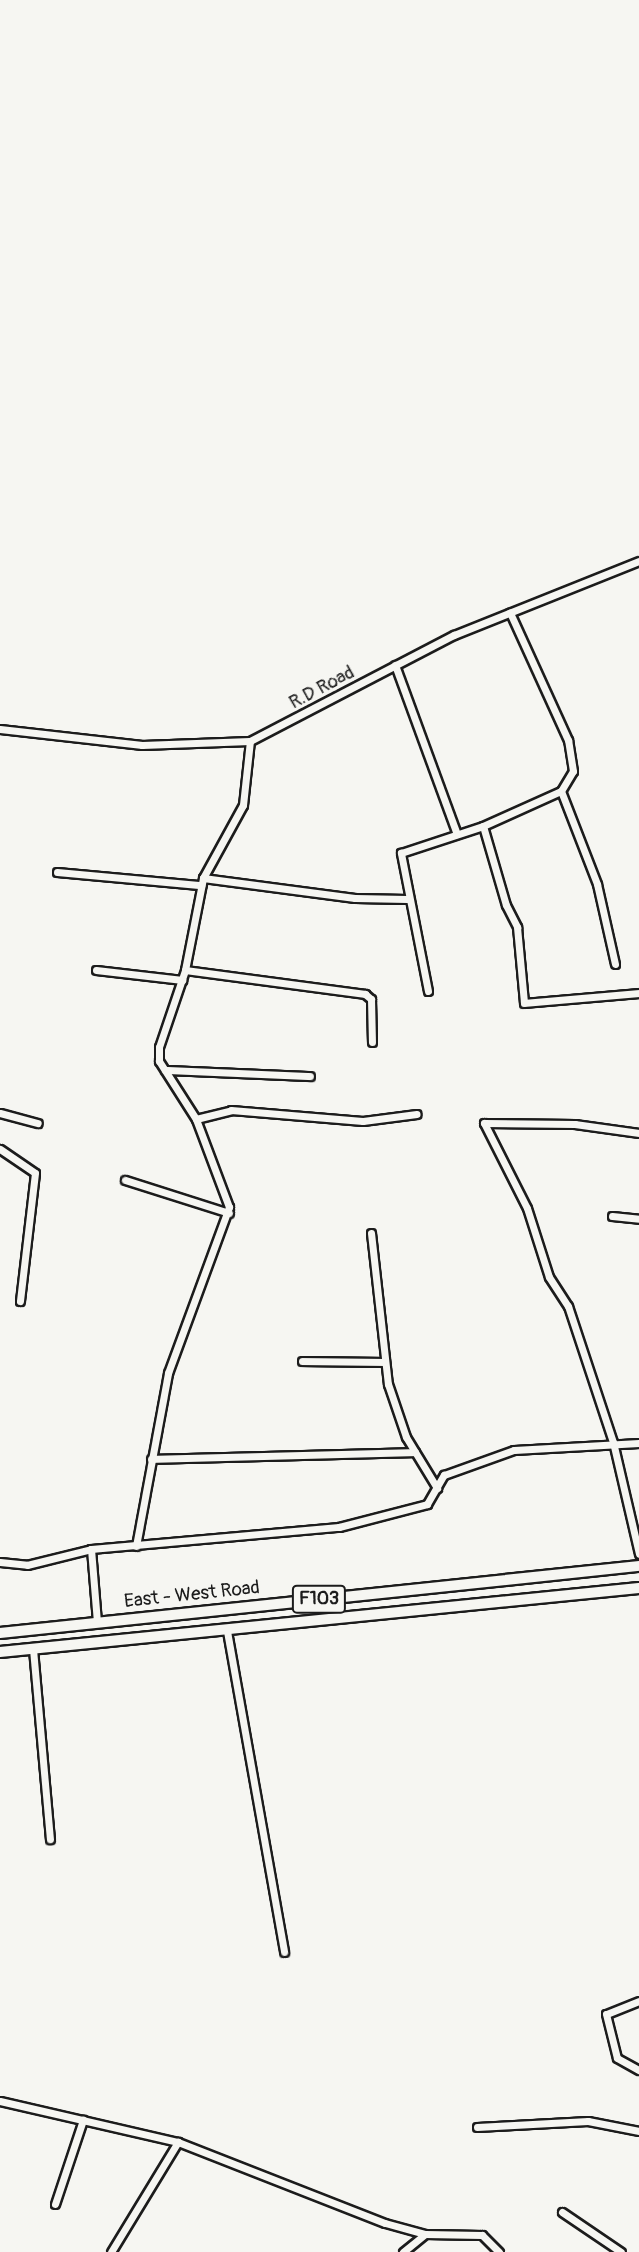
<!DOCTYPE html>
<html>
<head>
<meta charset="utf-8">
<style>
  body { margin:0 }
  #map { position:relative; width:639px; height:2252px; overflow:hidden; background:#f6f6f2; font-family:Pangolin,sans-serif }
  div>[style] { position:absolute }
  .roads { filter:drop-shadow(2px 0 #1c1c1c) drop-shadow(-2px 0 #1c1c1c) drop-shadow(0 2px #1c1c1c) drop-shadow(0 -2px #1c1c1c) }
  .street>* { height:7px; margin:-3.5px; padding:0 3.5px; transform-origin:3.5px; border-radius:3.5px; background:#f6f6f2 }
  .primary>* { height:10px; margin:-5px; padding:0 5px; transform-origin:5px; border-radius:5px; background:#f6f6f2 }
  span { translate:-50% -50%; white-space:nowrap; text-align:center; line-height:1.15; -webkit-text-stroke:5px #f6f6f2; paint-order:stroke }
  .shield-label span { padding:2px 5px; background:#f6f6f2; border:2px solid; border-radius:5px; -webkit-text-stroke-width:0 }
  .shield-label { font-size:18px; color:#1c1c1c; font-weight:700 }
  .street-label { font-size:19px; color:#1c1c1c }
</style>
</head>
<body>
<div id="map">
  <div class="roads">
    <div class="street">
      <i style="left:395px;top:665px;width:180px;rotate:69.9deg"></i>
      <i style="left:0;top:729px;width:143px;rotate:6.4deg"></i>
      <i style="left:142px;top:745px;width:108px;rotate:-2.1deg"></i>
      <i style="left:250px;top:741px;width:230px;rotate:-27.5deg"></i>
      <i style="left:454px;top:635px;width:199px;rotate:-21.8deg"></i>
      <i style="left:561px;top:791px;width:100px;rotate:68.8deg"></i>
      <i style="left:597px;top:884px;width:82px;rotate:77.3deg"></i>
      <i style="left:483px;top:826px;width:82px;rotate:73.8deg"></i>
      <i style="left:506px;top:905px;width:25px;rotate:63deg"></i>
      <i style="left:517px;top:927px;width:76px;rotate:84.7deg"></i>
      <i style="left:524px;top:1003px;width:115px;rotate:-5deg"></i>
      <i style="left:57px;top:872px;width:145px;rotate:5.2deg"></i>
      <i style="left:203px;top:878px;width:153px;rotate:7.5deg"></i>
      <i style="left:355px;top:898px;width:52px;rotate:1.1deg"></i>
      <i style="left:96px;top:970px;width:87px;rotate:6.6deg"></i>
      <i style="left:185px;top:970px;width:182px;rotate:7.6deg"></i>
      <i style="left:365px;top:994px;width:8px;rotate:40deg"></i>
      <i style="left:371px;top:999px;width:43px;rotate:88.7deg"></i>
      <i style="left:428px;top:991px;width:141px;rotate:-101.1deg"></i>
      <i style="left:401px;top:853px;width:86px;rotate:-18.2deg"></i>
      <i style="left:483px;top:826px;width:85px;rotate:-24.2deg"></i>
      <i style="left:561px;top:791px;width:23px;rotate:-59deg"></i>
      <i style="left:573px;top:771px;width:31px;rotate:-99deg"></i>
      <i style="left:568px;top:740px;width:140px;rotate:-114.5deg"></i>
      <i style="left:165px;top:1070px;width:145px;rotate:2.4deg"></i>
      <i style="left:0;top:1113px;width:39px;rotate:15deg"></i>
      <i style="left:196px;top:1119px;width:36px;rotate:-14deg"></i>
      <i style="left:231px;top:1110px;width:132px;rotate:4.8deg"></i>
      <i style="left:363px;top:1121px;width:54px;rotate:-7.4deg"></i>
      <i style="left:639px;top:1133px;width:65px;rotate:-172deg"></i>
      <i style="left:575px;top:1124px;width:91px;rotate:-179.4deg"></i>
      <i style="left:484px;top:1123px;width:95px;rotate:63.2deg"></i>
      <i style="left:527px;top:1208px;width:72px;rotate:72.3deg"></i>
      <i style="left:549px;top:1277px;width:35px;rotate:57deg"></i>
      <i style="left:568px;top:1306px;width:143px;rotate:71.7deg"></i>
      <i style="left:613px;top:1442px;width:115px;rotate:76.9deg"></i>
      <i style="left:0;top:1149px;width:42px;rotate:34.4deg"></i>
      <i style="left:35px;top:1173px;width:129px;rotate:96.7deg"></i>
      <i style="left:125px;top:1180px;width:109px;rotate:17.6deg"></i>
      <i style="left:612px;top:1216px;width:27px;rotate:6deg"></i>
      <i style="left:371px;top:1233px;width:152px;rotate:83.6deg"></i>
      <i style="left:388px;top:1384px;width:56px;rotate:71.2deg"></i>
      <i style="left:406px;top:1437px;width:60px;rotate:58.7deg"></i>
      <i style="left:302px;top:1361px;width:81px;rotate:0.7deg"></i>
      <i style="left:151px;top:1459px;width:264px;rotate:-1.5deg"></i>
      <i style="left:136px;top:1546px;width:176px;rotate:-79.5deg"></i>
      <i style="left:168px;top:1373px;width:177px;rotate:-69.8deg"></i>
      <i style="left:229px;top:1207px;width:94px;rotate:-110.6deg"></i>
      <i style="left:196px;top:1119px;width:69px;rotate:-122.5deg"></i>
      <i style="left:159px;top:1061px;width:14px;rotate:-90deg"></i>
      <i style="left:159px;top:1047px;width:81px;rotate:-71.3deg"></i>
      <i style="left:185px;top:970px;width:94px;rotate:-78.9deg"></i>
      <i style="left:203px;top:878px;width:83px;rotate:-61.3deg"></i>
      <i style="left:243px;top:805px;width:64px;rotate:-83.8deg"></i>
      <i style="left:91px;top:1549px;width:73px;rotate:85.3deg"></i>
      <i style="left:0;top:1562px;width:27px;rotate:6deg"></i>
      <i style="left:27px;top:1565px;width:66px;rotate:-14deg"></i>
      <i style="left:91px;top:1549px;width:249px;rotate:-5.1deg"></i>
      <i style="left:339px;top:1527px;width:91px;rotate:-14.6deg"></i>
      <i style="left:427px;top:1504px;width:34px;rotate:-60deg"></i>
      <i style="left:444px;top:1475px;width:74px;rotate:-19.7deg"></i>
      <i style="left:514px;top:1450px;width:125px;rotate:-3.2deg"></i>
      <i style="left:227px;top:1631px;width:326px;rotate:79.9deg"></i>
      <i style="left:33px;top:1649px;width:191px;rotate:84.9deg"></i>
      <i style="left:639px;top:2001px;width:35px;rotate:158deg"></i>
      <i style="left:606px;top:2014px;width:45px;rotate:76deg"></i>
      <i style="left:617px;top:2058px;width:25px;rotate:29deg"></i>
      <i style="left:0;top:2101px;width:183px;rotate:13deg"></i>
      <i style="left:178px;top:2142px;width:222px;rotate:21.4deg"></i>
      <i style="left:385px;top:2223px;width:41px;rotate:15.4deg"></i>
      <i style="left:425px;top:2234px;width:57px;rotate:1deg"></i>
      <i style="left:482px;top:2235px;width:24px;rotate:45deg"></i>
      <i style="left:477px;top:2127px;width:111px;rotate:-3.1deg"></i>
      <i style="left:588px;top:2121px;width:52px;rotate:11.1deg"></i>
      <i style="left:55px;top:2204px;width:89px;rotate:-71.6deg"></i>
      <i style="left:562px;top:2212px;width:71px;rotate:34.1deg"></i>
      <i style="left:111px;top:2252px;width:129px;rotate:-58.7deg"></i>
      <i style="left:403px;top:2252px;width:28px;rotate:-39deg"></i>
    </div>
    <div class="primary">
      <i style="left:0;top:1633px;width:643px;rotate:-5.99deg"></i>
      <i style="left:0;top:1652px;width:642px;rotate:-5.72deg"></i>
    </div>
  </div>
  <div class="shield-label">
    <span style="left:319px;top:1599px">F103</span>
  </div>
  <div class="street-label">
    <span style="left:322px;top:688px;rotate:-28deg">R.D Road</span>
    <span style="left:192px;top:1595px;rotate:-6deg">East - West Road</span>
  </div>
</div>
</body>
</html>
